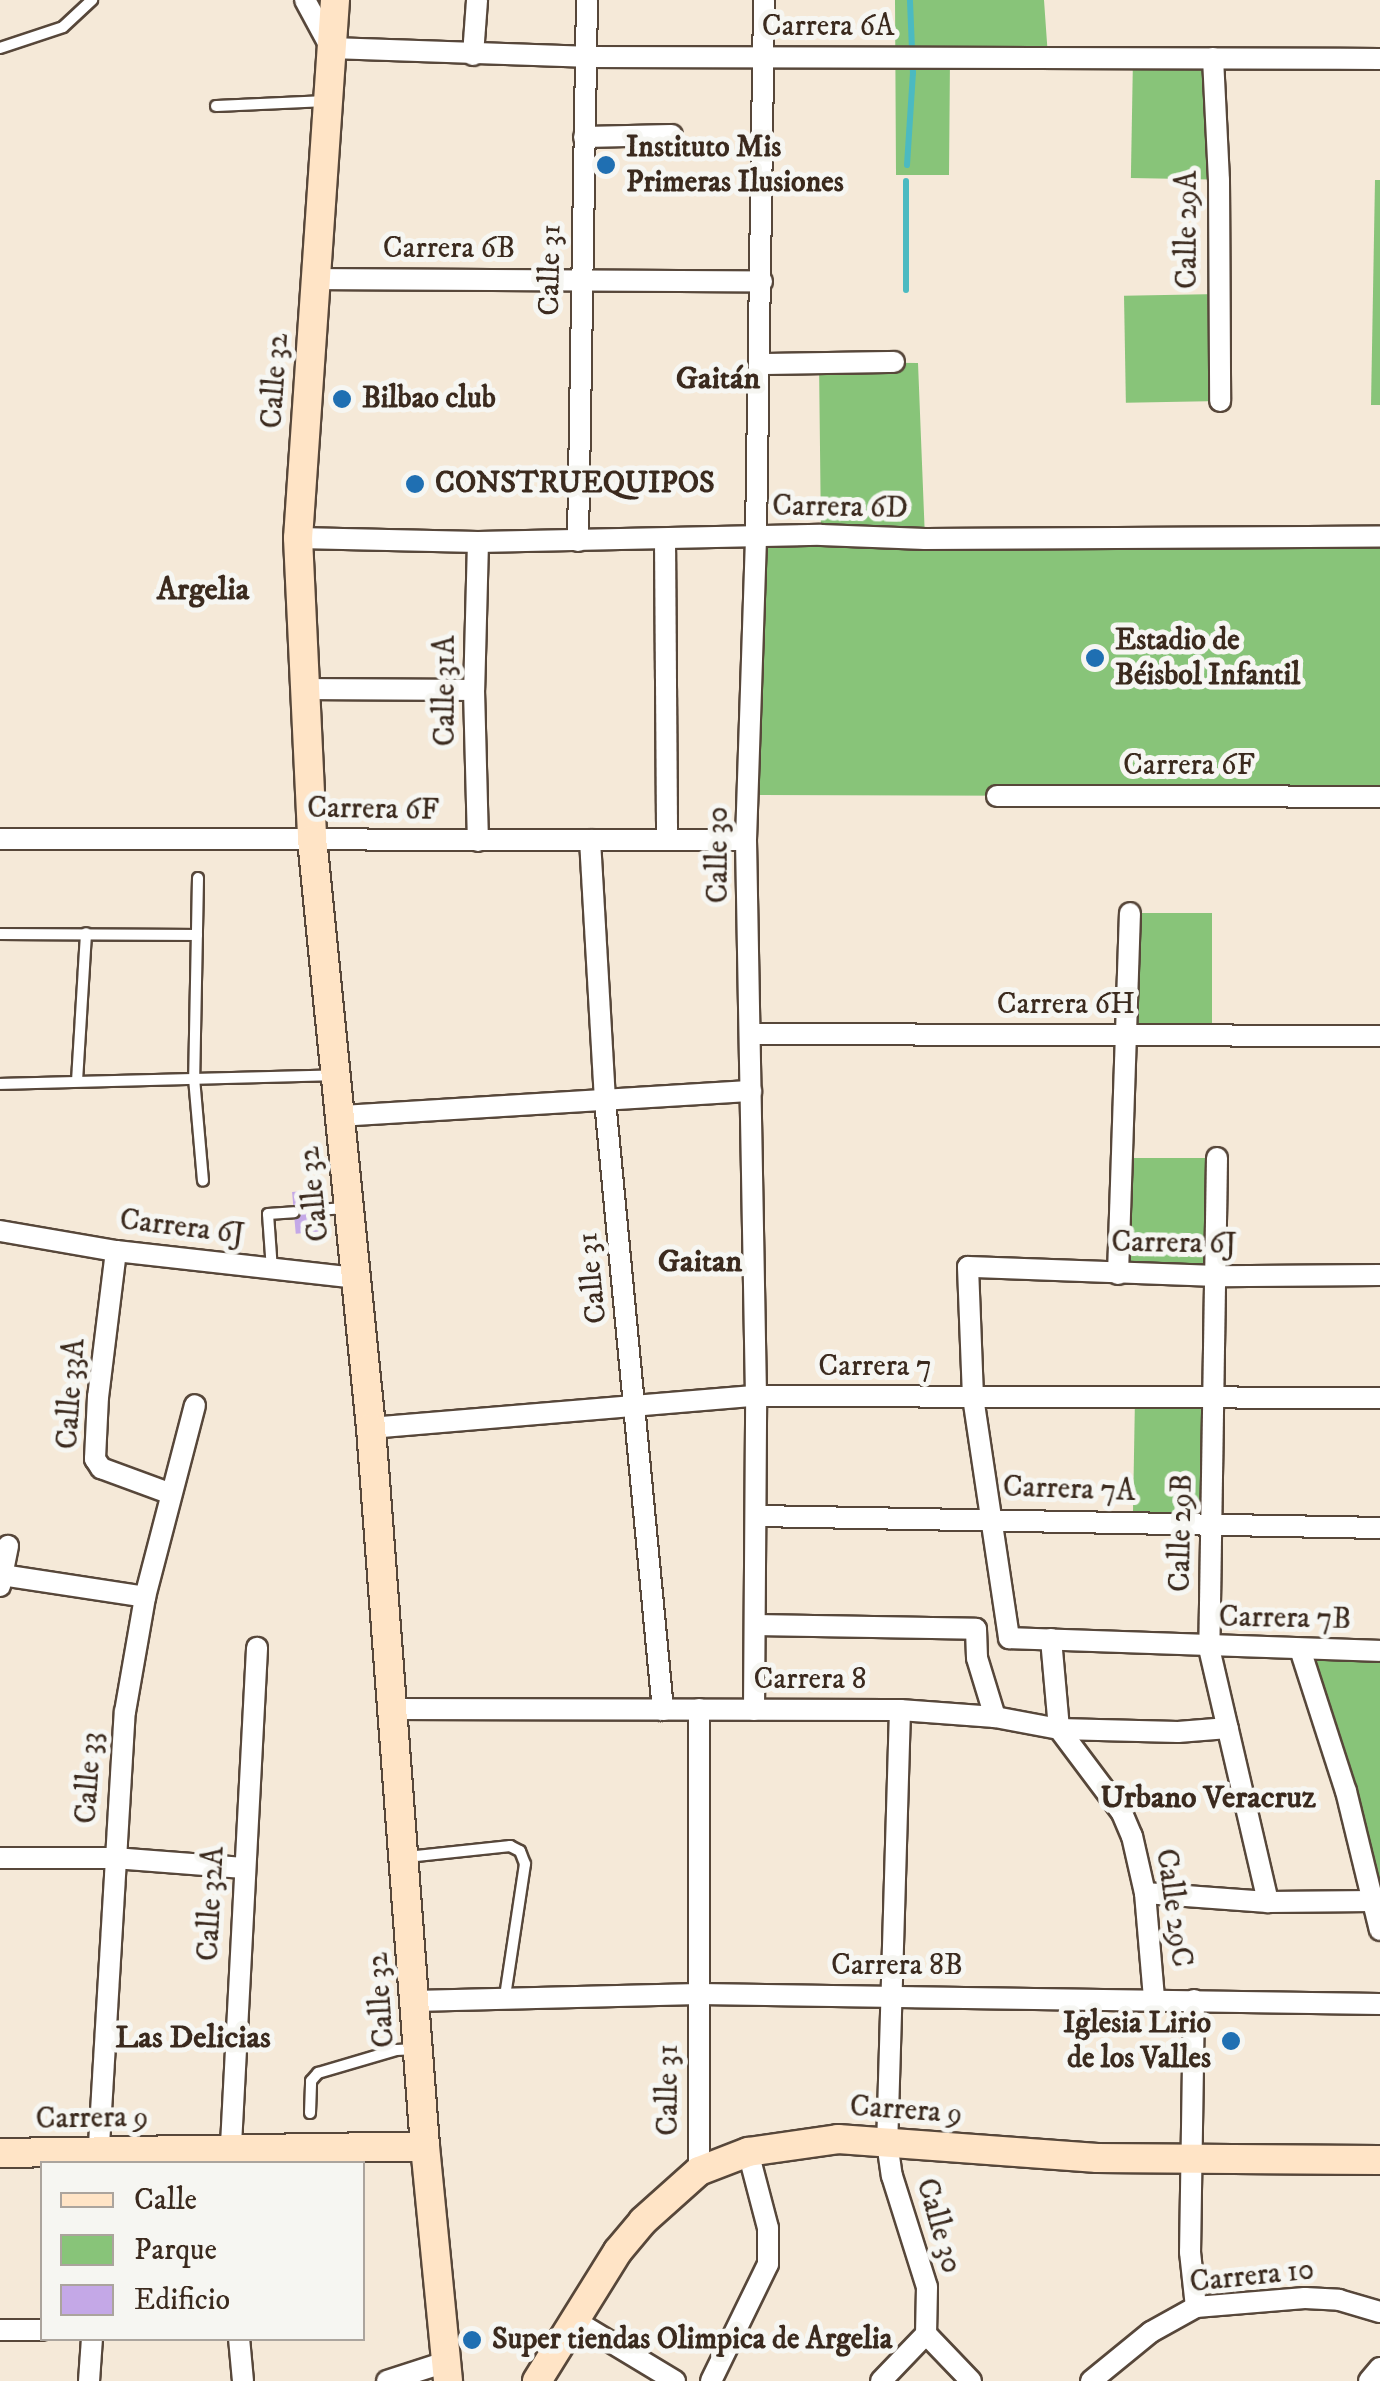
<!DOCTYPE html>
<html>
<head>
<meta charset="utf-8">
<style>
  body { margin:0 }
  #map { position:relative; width:1380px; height:2381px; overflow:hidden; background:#f5e9d8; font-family:"IM FELL DW Pica",serif }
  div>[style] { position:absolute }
  .green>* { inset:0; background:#88c479; transform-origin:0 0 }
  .stream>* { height:6px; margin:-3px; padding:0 3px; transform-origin:3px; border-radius:3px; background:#4bbac1 }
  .building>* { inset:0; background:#c4a8e7; transform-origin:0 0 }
  .roads { filter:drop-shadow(2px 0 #57473a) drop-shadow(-2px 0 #57473a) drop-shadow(0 2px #57473a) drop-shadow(0 -2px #57473a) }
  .lane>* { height:10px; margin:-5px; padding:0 5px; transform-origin:5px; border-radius:5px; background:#fff }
  .street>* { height:20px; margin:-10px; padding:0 10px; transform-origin:10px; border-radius:10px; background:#fff }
  .secondary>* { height:28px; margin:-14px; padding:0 14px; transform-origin:14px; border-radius:14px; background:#ffe4c6 }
  .dots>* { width:28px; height:28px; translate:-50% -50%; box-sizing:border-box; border:5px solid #f6f6f2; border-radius:50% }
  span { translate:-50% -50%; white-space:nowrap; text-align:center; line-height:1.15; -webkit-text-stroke:10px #f6f6f2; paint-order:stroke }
  .street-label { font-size:30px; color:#3b2a1e }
  .poi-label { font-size:30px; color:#3b2a1e; font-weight:700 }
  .left { translate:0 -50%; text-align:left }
  .right { translate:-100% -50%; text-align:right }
  .neighbourhood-label { font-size:32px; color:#3b2a1e; font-weight:700 }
  .legend { position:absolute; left:40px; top:2161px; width:325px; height:180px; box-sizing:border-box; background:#f6f6f2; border:2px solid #aba49d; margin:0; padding:12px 18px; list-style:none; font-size:30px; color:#3b2a1e }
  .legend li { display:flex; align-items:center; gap:20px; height:50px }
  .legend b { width:50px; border:2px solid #aba49d }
</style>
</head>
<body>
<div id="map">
  <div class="green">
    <i style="clip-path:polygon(895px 0,1044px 0,1048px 57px,950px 58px,949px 175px,896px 175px)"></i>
    <i style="left:1133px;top:57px;width:80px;height:121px;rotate:1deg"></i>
    <i style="clip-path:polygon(1375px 180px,1380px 180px,1380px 405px,1371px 405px)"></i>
    <i style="left:1219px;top:294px;width:107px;height:95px;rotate:89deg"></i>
    <i style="clip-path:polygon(819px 362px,918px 363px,925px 539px,1380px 537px,1380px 797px,749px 795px,756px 536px,821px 535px)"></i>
    <i style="left:1130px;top:913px;width:82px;height:122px"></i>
    <i style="left:1124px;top:1158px;width:93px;height:116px"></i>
    <i style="left:1135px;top:1397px;width:79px;height:124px;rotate:1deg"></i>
    <i style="clip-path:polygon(1300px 1649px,1380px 1651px,1380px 1906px)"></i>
  </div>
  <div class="stream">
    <i style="left:907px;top:165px;width:92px;rotate:-86.3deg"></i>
    <i style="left:913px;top:73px;width:73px;rotate:-92.4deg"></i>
    <i style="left:906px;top:181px;width:109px;rotate:90deg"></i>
  </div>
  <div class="building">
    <i style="left:315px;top:1190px;width:42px;height:23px;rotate:85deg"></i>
  </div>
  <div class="roads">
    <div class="lane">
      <i style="left:0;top:48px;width:66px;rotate:-18.4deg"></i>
      <i style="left:63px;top:27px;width:40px;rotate:-43deg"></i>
      <i style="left:216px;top:106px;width:111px;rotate:-2.6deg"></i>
      <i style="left:198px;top:878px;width:200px;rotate:91.1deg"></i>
      <i style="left:194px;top:1078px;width:103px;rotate:85deg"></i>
      <i style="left:0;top:934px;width:197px;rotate:0.3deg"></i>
      <i style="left:77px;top:1081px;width:148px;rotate:-86.5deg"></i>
      <i style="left:0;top:1084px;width:334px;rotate:-1.5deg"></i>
      <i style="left:317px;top:1210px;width:32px;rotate:-4deg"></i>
      <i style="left:272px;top:1270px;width:56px;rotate:-94.1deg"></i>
      <i style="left:268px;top:1214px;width:26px;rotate:-4deg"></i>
      <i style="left:407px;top:1857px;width:104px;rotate:-6.1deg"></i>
      <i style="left:510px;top:1846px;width:11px;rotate:27deg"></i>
      <i style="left:520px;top:1851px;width:14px;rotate:69deg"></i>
      <i style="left:525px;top:1864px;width:134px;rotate:98.6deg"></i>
      <i style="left:310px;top:2113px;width:32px;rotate:-88deg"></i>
      <i style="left:311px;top:2081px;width:11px;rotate:-49deg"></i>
      <i style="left:318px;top:2073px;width:81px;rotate:-16.4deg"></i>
      <i style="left:396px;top:2050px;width:21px;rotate:-3deg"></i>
    </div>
    <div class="street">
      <i style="left:305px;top:0;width:55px;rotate:61.6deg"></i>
      <i style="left:331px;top:48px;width:254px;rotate:2deg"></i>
      <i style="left:585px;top:57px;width:795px;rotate:0.14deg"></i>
      <i style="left:473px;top:55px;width:55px;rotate:-85.8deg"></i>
      <i style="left:1213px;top:58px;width:122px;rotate:87.2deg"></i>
      <i style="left:1219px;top:180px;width:221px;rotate:89.7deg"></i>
      <i style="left:584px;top:137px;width:88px;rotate:-1.3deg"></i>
      <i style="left:315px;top:279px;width:447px;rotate:0.3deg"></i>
      <i style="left:760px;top:364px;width:134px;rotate:-0.9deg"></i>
      <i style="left:298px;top:538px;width:180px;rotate:1.3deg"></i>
      <i style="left:478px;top:542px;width:343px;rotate:-1.2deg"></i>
      <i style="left:821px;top:535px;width:104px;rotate:2.2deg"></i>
      <i style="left:925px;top:539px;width:455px;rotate:-0.3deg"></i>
      <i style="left:665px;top:539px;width:300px;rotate:89.6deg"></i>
      <i style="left:578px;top:541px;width:541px;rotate:-89.05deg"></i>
      <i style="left:478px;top:542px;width:148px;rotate:91.5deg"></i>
      <i style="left:474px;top:690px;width:151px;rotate:88.5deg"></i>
      <i style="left:308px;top:689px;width:166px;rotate:0.3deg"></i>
      <i style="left:997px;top:796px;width:383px;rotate:0.1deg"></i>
      <i style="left:0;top:839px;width:746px;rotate:0.08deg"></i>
      <i style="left:590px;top:840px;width:261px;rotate:86.7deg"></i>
      <i style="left:605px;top:1101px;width:612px;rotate:84.56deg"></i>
      <i style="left:751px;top:1034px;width:629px;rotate:0.18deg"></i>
      <i style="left:340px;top:1116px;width:412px;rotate:-3.5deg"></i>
      <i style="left:1217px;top:1158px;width:490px;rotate:90.9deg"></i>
      <i style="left:1209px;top:1648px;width:261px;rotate:76.9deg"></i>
      <i style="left:0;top:1231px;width:118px;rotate:9.8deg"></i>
      <i style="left:116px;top:1251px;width:243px;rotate:6.4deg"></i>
      <i style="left:116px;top:1251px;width:147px;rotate:97deg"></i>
      <i style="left:98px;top:1397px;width:62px;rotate:92.8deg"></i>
      <i style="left:95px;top:1459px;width:11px;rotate:56deg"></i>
      <i style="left:101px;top:1468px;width:72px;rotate:20.2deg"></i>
      <i style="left:1118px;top:1274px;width:361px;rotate:-88.1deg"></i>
      <i style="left:1380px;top:1275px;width:163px;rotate:179.6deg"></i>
      <i style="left:1217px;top:1276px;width:249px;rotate:-177.9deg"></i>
      <i style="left:968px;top:1267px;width:130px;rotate:87.8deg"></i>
      <i style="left:973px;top:1397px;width:244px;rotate:81.5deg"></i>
      <i style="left:1009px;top:1638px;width:371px;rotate:2deg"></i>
      <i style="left:371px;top:1428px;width:386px;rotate:-4.8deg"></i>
      <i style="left:756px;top:1396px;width:624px;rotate:0.18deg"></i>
      <i style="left:757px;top:1516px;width:623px;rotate:1.1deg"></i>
      <i style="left:2px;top:1575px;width:145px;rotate:8.7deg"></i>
      <i style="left:0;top:1586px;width:41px;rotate:-78.7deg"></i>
      <i style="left:755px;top:1625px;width:221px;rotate:1deg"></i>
      <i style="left:976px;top:1629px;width:29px;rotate:88deg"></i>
      <i style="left:977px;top:1658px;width:62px;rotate:73deg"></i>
      <i style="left:1051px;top:1639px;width:90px;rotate:84.9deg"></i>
      <i style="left:1300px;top:1649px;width:149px;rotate:72.1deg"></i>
      <i style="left:1346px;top:1791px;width:143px;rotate:76.3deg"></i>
      <i style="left:390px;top:1709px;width:510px;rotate:0.11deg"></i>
      <i style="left:900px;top:1710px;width:95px;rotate:4.2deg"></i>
      <i style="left:995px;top:1717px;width:65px;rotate:10.6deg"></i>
      <i style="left:1059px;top:1729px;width:119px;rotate:1.4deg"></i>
      <i style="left:1178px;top:1732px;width:50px;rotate:-4.6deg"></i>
      <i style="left:754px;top:1710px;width:314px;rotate:-89.6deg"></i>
      <i style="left:756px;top:1396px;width:556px;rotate:-91.03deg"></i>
      <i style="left:746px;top:840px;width:304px;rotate:-88.1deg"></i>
      <i style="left:756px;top:536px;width:536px;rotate:-89.14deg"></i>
      <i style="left:900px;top:1710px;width:432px;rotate:91.7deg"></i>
      <i style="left:887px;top:2142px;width:34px;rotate:82deg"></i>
      <i style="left:892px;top:2176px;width:116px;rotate:72.5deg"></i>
      <i style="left:927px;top:2287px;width:47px;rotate:91.2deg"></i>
      <i style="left:926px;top:2334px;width:65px;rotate:46.2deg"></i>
      <i style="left:1059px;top:1729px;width:105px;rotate:53.1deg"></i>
      <i style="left:1122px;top:1813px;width:25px;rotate:67deg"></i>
      <i style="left:1132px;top:1836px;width:58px;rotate:77.2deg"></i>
      <i style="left:1145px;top:1893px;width:106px;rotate:85.1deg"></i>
      <i style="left:0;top:1858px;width:114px"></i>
      <i style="left:114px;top:1858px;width:130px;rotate:4.4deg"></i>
      <i style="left:1145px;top:1893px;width:123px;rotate:4.2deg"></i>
      <i style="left:1268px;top:1902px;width:105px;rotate:-0.5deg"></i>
      <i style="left:1194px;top:2000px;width:252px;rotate:90.9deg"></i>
      <i style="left:1190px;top:2252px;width:55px;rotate:83.8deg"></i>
      <i style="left:414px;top:2001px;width:285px;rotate:-1.4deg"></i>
      <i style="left:699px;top:1994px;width:681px;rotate:0.84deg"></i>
      <i style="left:98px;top:2162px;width:451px;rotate:-86.6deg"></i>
      <i style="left:125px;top:1712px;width:117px;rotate:-80.1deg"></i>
      <i style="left:145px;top:1597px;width:198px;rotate:-75.4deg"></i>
      <i style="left:230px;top:2164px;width:517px;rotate:-87deg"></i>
      <i style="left:699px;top:2171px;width:462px;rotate:-90deg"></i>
      <i style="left:574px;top:2320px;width:118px;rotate:31.1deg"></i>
      <i style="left:0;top:2330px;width:42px"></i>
      <i style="left:239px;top:2338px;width:43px;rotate:84.7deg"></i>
      <i style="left:89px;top:2381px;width:43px;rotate:-86deg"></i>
      <i style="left:387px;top:2381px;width:62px;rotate:-17.9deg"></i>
      <i style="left:711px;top:2381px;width:130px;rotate:-64deg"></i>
      <i style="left:768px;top:2264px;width:36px;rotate:-90deg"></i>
      <i style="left:768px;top:2228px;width:79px;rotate:-104.7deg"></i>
      <i style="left:881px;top:2381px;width:65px;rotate:-46.2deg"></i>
      <i style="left:1091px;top:2381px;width:77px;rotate:-39.2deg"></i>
      <i style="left:1151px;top:2332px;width:51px;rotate:-29.1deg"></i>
      <i style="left:1196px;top:2307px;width:109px;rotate:-4.7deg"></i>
      <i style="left:1305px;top:2298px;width:34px;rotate:3deg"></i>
      <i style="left:1339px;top:2300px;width:43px;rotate:16.3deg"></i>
      <i style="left:1369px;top:2381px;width:17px;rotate:-50deg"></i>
    </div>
    <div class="secondary">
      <i style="left:335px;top:0;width:539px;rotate:93.93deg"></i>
      <i style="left:298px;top:538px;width:301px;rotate:87.3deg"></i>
      <i style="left:312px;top:839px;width:592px;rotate:84.28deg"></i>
      <i style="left:371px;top:1428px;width:720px;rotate:85.7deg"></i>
      <i style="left:425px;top:2146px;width:236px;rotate:84.4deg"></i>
      <i style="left:0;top:2153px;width:425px;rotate:-0.9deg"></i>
      <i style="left:537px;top:2381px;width:153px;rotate:-58.1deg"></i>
      <i style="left:618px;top:2251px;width:39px;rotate:-50deg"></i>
      <i style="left:643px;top:2221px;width:75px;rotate:-41.8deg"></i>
      <i style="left:699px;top:2171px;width:53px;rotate:-21.2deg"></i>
      <i style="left:748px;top:2152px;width:91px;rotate:-8.2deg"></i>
      <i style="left:838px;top:2139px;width:260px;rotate:4.2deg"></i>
      <i style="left:1097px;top:2158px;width:283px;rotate:0.4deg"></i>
    </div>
  </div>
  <div class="dots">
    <i style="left:606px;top:165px;background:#1f6fb2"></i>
    <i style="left:342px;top:399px;background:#1f6fb2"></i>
    <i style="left:415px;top:484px;background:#1f6fb2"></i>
    <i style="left:1095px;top:658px;background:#1f6fb2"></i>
    <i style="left:1231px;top:2041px;background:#1f6fb2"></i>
    <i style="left:472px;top:2340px;background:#1f6fb2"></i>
  </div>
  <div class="street-label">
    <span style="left:828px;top:27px">Carrera 6A</span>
    <span style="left:1188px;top:230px;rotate:-90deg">Calle 29A</span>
    <span style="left:449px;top:249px">Carrera 6B</span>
    <span style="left:551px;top:270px;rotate:-89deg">Calle 31</span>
    <span style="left:276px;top:381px;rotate:-86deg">Calle 32</span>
    <span style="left:840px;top:508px;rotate:1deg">Carrera 6D</span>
    <span style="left:446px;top:691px;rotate:-90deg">Calle 31A</span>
    <span style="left:1189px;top:766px">Carrera 6F</span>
    <span style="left:373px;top:810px;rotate:1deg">Carrera 6F</span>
    <span style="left:719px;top:855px;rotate:-90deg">Calle 30</span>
    <span style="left:1066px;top:1005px">Carrera 6H</span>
    <span style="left:315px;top:1194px;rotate:-96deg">Calle 32</span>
    <span style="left:182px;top:1228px;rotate:7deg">Carrera 6J</span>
    <span style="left:1174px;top:1244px;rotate:1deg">Carrera 6J</span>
    <span style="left:593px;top:1278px;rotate:-96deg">Calle 31</span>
    <span style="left:875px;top:1367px">Carrera 7</span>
    <span style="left:72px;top:1394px;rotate:-86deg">Calle 33A</span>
    <span style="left:1069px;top:1490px;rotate:2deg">Carrera 7A</span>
    <span style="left:1182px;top:1533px;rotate:-89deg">Calle 29B</span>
    <span style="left:1285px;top:1619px;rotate:1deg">Carrera 7B</span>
    <span style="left:810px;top:1680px">Carrera 8</span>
    <span style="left:90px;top:1778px;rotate:-86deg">Calle 33</span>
    <span style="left:212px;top:1904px;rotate:-87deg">Calle 32A</span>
    <span style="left:1173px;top:1908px;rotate:82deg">Calle 29C</span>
    <span style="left:897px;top:1966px">Carrera 8B</span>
    <span style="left:382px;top:2000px;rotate:-94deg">Calle 32</span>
    <span style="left:669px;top:2090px;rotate:-90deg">Calle 31</span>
    <span style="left:906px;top:2111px;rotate:4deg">Carrera 9</span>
    <span style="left:92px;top:2119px;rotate:-1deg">Carrera 9</span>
    <span style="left:938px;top:2226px;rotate:74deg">Calle 30</span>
    <span style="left:1252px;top:2277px;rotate:-6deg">Carrera 10</span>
  </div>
  <div class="poi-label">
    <span class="left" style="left:626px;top:165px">Instituto Mis<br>Primeras Ilusiones</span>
    <span class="left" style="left:362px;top:399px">Bilbao club</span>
    <span class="left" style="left:435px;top:484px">CONSTRUEQUIPOS</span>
    <span class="left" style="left:1115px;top:658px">Estadio de<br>Béisbol Infantil</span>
    <span class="right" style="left:1211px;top:2041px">Iglesia Lirio<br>de los Valles</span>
    <span class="left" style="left:492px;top:2340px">Super tiendas Olimpica de Argelia</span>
  </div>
  <div class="neighbourhood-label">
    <span style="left:718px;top:379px">Gaitán</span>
    <span style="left:203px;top:590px">Argelia</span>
    <span style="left:700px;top:1262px">Gaitan</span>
    <span style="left:1208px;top:1798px">Urbano Veracruz</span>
    <span style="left:193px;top:2038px">Las Delicias</span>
  </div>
  <ul class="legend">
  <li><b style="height:12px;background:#ffe4c6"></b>Calle</li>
  <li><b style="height:28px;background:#88c479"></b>Parque</li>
  <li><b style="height:28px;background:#c4a8e7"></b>Edificio</li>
  </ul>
</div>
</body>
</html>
